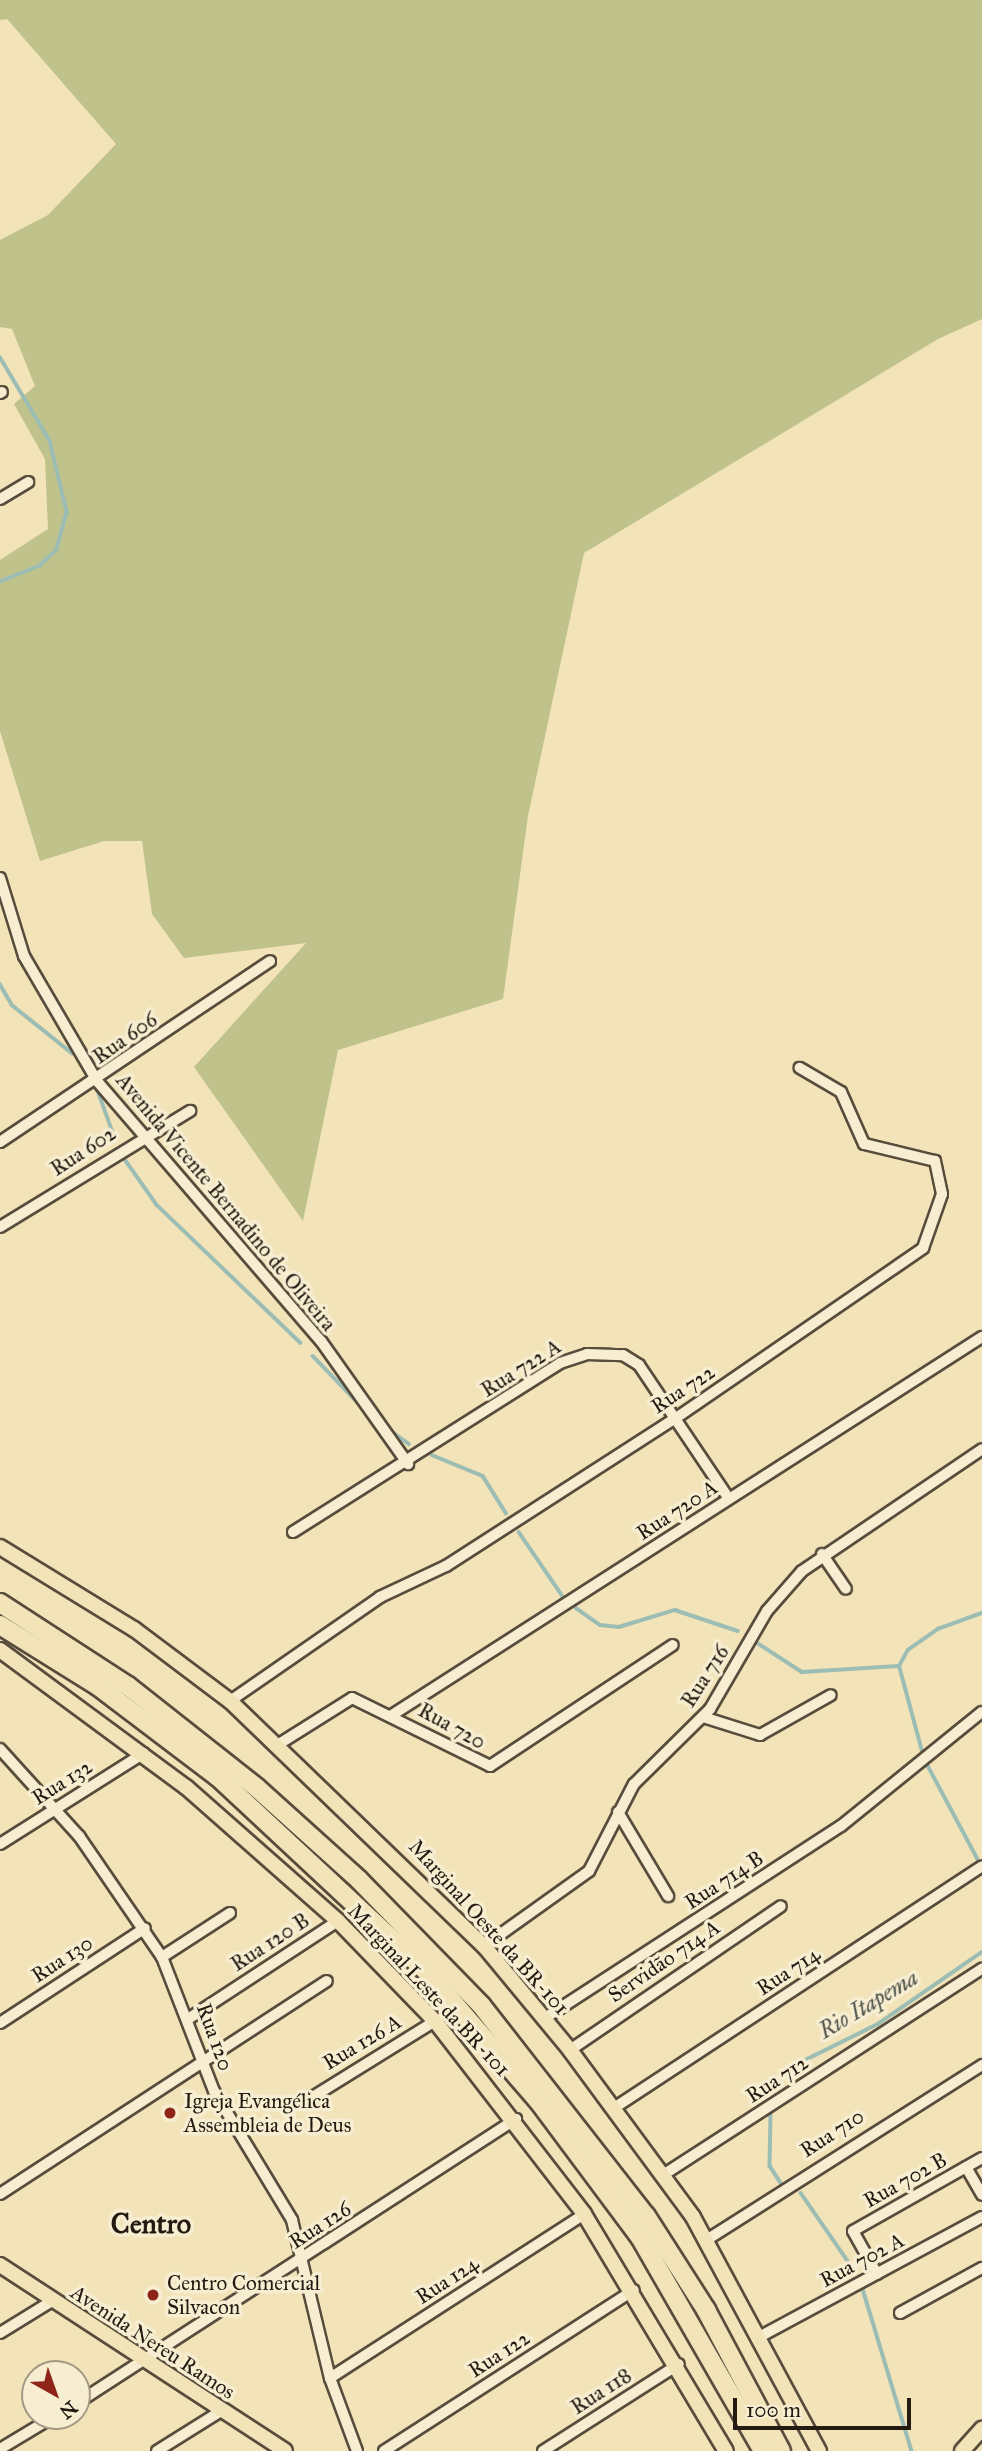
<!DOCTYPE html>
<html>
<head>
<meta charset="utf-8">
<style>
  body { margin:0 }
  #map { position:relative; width:982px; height:2451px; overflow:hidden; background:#f2e3b8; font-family:"IM FELL Great Primer",serif }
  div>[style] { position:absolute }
  .green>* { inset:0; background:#c0c28b }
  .stream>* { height:3.5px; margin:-1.75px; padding:0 1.75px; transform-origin:1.75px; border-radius:1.75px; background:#9cbdb4 }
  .roads { filter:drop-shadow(2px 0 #584c3c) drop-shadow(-2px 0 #584c3c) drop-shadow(0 2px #584c3c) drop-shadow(0 -2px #584c3c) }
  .minor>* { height:10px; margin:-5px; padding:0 5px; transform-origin:5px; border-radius:5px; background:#f7edd1 }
  .major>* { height:14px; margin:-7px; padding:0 7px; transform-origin:7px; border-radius:7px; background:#f2e3b8 }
  .highway>* { height:18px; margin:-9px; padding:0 9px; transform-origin:9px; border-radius:9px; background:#f2e3b8 }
  .dots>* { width:19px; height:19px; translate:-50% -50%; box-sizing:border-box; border:4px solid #f7edd1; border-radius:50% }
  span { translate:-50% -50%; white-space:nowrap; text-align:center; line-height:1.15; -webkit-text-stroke:7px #f7edd1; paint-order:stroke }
  .street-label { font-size:21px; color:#241a12 }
  .poi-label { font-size:21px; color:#241a12 }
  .left { translate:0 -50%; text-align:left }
  .water-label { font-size:23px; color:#4e534b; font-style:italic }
  .district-label { font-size:28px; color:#241a12; font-weight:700 }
  .north { position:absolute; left:21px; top:2360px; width:70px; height:70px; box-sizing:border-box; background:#f7edd1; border:2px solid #a39985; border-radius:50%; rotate:140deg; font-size:19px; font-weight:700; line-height:28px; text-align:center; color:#241a12 }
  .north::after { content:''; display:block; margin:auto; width:24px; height:32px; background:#8f2418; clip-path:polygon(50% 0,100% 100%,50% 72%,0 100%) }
  .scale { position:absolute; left:733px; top:2398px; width:178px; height:32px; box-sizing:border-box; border:4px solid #241a12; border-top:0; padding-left:9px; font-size:21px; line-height:24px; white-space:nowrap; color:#241a12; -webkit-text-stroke:5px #f7edd1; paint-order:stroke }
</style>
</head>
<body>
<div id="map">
  <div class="green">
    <i style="clip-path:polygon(0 0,982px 0,982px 319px,938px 339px,584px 553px,528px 816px,503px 999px,338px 1050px,303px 1221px,194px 1067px,306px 943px,184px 958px,152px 914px,142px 841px,104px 841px,40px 861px,0 731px,0 560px,48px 529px,45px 459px,14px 404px,35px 386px,12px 329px,0 327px,0 240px,48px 215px,116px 144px,7px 19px,0 20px)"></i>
  </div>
  <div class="stream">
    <i style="left:0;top:357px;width:98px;rotate:59.2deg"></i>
    <i style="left:50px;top:441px;width:73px;rotate:76.5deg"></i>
    <i style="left:67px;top:512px;width:39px;rotate:105deg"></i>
    <i style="left:57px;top:550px;width:23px;rotate:137deg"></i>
    <i style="left:40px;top:566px;width:43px;rotate:158.2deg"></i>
    <i style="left:0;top:984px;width:24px;rotate:60deg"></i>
    <i style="left:12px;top:1005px;width:77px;rotate:38.7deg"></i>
    <i style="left:97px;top:1088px;width:53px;rotate:70.2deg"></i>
    <i style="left:124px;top:1158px;width:57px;rotate:54.9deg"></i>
    <i style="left:157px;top:1205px;width:199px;rotate:43.8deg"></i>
    <i style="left:313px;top:1356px;width:71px;rotate:46.1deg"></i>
    <i style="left:387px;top:1428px;width:27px;rotate:36deg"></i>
    <i style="left:432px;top:1455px;width:55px;rotate:22.4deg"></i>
    <i style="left:483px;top:1476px;width:44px;rotate:58.1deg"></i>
    <i style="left:519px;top:1532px;width:76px;rotate:55.7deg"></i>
    <i style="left:576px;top:1608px;width:29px;rotate:35deg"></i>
    <i style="left:600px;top:1625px;width:19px;rotate:6deg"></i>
    <i style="left:619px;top:1627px;width:59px;rotate:-16.9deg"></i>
    <i style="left:675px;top:1610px;width:66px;rotate:18.4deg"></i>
    <i style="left:756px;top:1642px;width:55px;rotate:33.1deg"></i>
    <i style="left:802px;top:1672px;width:96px;rotate:-3.6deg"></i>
    <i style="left:923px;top:1755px;width:92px;rotate:-105.1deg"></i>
    <i style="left:899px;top:1666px;width:18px;rotate:-61deg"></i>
    <i style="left:908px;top:1650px;width:37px;rotate:-35deg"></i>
    <i style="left:938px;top:1629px;width:47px;rotate:-20deg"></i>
    <i style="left:926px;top:1762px;width:115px;rotate:61.9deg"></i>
    <i style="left:776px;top:2088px;width:22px;rotate:-60deg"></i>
    <i style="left:787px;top:2069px;width:102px;rotate:-26.3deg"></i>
    <i style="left:878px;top:2024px;width:126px;rotate:-34.7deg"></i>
    <i style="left:771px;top:2114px;width:52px;rotate:91.1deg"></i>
    <i style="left:770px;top:2166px;width:20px;rotate:57deg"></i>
    <i style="left:801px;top:2193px;width:90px;rotate:55.4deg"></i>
    <i style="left:863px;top:2289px;width:169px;rotate:73.2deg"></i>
  </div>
  <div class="roads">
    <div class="minor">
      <i style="left:0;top:393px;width:2px;rotate:-27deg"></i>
      <i style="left:0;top:499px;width:33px;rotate:-31deg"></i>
      <i style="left:0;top:878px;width:82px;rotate:72.9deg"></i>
      <i style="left:24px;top:956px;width:145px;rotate:59.7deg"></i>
      <i style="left:97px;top:1081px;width:343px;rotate:49.3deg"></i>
      <i style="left:321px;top:1341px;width:151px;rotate:54.7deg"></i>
      <i style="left:0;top:1142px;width:325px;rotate:-33.8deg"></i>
      <i style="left:0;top:1227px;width:223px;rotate:-31.4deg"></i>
      <i style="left:293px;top:1532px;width:316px;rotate:-32.3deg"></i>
      <i style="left:560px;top:1363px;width:28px;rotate:-18deg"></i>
      <i style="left:587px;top:1354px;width:36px;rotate:2deg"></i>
      <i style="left:623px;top:1355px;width:19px;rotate:32deg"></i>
      <i style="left:639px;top:1365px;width:161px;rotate:56.1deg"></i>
      <i style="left:822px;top:1554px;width:42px;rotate:55.6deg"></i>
      <i style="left:230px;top:1701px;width:183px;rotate:-34.7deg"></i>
      <i style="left:380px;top:1597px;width:73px;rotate:-25.2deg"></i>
      <i style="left:446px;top:1566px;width:274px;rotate:-32.8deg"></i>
      <i style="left:676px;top:1418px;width:300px;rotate:-34.5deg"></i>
      <i style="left:923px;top:1248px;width:57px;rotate:-70.6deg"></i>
      <i style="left:942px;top:1194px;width:34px;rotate:-102deg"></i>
      <i style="left:935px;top:1161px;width:73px;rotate:-166.5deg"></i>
      <i style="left:864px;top:1144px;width:57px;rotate:-113.9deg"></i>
      <i style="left:841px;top:1092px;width:48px;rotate:-149.7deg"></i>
      <i style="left:392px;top:1715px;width:701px;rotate:-32.65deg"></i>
      <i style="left:703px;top:1717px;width:60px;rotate:17.5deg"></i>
      <i style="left:760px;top:1735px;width:81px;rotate:-29.4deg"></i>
      <i style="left:279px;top:1744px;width:86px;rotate:-32.2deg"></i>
      <i style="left:352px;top:1698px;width:154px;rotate:26.2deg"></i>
      <i style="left:490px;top:1766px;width:219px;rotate:-33.5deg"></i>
      <i style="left:0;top:1749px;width:118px;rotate:47.8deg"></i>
      <i style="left:79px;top:1836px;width:147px;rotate:55.6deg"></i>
      <i style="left:162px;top:1957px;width:144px;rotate:68.8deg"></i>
      <i style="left:214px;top:2091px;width:151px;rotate:58.8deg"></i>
      <i style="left:292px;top:2220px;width:163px;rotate:76.5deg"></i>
      <i style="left:330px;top:2378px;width:78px;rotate:69.7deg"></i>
      <i style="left:618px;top:1812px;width:98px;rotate:59.2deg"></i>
      <i style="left:0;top:1844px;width:170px;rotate:-32.3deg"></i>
      <i style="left:484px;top:1946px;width:129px;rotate:-35.5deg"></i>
      <i style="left:589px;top:1871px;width:98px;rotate:-62.7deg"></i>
      <i style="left:634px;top:1784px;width:107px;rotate:-44.6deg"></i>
      <i style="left:710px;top:1709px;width:113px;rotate:-59.8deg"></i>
      <i style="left:767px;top:1611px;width:53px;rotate:-48.8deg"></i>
      <i style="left:802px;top:1571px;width:217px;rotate:-34.1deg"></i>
      <i style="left:162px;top:1957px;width:81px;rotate:-32.9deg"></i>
      <i style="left:545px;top:2018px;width:353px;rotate:-33deg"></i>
      <i style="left:841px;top:1826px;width:181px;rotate:-39deg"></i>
      <i style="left:188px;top:2019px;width:179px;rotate:-33.2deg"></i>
      <i style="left:0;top:2023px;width:173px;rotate:-33.2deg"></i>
      <i style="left:570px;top:2050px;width:255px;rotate:-34.3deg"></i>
      <i style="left:311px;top:2098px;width:146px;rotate:-31.8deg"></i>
      <i style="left:614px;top:2108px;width:440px;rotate:-33.3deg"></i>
      <i style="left:966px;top:2167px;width:32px;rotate:60deg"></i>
      <i style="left:663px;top:2175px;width:380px;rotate:-32.9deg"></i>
      <i style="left:0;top:2194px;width:390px;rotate:-33.1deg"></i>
      <i style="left:708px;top:2239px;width:325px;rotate:-32.4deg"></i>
      <i style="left:877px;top:2274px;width:49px;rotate:-119.2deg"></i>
      <i style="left:853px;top:2231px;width:148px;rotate:-29.5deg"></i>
      <i style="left:900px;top:2313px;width:94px;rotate:-28.8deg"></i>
      <i style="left:0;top:2333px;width:61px;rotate:-31.6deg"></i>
      <i style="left:761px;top:2336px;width:251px;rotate:-28.3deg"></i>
      <i style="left:330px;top:2378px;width:302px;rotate:-32.8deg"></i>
      <i style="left:77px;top:2403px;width:523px;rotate:-32.9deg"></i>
      <i style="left:0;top:2449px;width:64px;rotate:-31deg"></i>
      <i style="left:157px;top:2451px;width:75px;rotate:-32deg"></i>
      <i style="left:384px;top:2451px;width:297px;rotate:-32.8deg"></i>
      <i style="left:543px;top:2451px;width:161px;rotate:-32.6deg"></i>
    </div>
    <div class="major">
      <i style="left:0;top:1547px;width:157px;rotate:31.5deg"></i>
      <i style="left:134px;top:1629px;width:120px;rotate:36.9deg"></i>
      <i style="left:230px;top:1701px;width:353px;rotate:44deg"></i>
      <i style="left:484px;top:1946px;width:135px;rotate:50.4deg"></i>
      <i style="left:570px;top:2050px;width:207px;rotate:53.6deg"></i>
      <i style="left:693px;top:2217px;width:266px;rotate:61.7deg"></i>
      <i style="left:0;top:1650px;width:231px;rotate:36.4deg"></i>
      <i style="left:186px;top:1787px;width:203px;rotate:41.4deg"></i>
      <i style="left:338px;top:1921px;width:139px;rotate:45.9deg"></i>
      <i style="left:435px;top:2021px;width:244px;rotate:52.3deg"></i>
      <i style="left:584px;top:2214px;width:276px;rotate:59.1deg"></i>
      <i style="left:0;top:2265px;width:340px;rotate:33.1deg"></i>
      <i style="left:962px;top:2451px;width:30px;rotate:-48deg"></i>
    </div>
    <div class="highway">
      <i style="left:0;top:1603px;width:153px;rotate:33deg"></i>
      <i style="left:128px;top:1686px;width:164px;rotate:38.3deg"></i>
      <i style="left:257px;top:1788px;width:137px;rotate:42deg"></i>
      <i style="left:359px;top:1880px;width:175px;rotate:45.7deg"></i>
      <i style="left:481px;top:2005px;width:268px;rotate:52deg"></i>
      <i style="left:646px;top:2216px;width:112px;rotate:57.4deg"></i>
      <i style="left:706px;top:2310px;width:160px;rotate:62deg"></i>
      <i style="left:0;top:1625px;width:115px;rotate:31.9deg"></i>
      <i style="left:98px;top:1686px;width:151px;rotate:37.2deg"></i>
      <i style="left:218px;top:1777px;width:284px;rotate:43deg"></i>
      <i style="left:426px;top:1971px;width:174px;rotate:49.2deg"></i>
      <i style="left:540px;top:2103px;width:167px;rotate:53.3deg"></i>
      <i style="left:640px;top:2237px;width:247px;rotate:60.1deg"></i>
    </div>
  </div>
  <div class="dots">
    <i style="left:170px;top:2113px;background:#8f2418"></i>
    <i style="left:153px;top:2295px;background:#8f2418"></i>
  </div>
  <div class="street-label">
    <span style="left:125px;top:1038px;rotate:-35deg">Rua 606</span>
    <span style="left:83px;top:1151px;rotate:-33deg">Rua 602</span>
    <span style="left:226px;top:1202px;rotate:50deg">Avenida Vicente Bernadino de Oliveira</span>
    <span style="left:521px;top:1368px;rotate:-32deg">Rua 722 A</span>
    <span style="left:683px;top:1389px;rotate:-33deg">Rua 722</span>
    <span style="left:677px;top:1510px;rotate:-33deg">Rua 720 A</span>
    <span style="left:705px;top:1676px;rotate:-57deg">Rua 716</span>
    <span style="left:452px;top:1726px;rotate:29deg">Rua 720</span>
    <span style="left:62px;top:1782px;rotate:-32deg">Rua 132</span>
    <span style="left:724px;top:1880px;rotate:-33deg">Rua 714 B</span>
    <span style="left:489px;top:1927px;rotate:48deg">Marginal Oeste da BR-101</span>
    <span style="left:270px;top:1942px;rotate:-33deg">Rua 120 B</span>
    <span style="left:62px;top:1959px;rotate:-33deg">Rua 130</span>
    <span style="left:664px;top:1961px;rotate:-34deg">Servidão 714 A</span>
    <span style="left:788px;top:1971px;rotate:-33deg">Rua 714</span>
    <span style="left:429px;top:1990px;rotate:47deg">Marginal Leste da BR-101</span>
    <span style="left:215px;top:2037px;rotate:70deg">Rua 120</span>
    <span style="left:362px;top:2042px;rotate:-31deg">Rua 126 A</span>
    <span style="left:777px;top:2079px;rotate:-33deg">Rua 712</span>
    <span style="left:832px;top:2133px;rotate:-33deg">Rua 710</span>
    <span style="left:905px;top:2180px;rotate:-29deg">Rua 702 B</span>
    <span style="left:320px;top:2225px;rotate:-33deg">Rua 126</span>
    <span style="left:862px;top:2260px;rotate:-28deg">Rua 702 A</span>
    <span style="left:447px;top:2280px;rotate:-33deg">Rua 124</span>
    <span style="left:153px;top:2342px;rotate:33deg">Avenida Nereu Ramos</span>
    <span style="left:499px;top:2354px;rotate:-33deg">Rua 122</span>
    <span style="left:601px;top:2391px;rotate:-33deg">Rua 118</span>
  </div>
  <div class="poi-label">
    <span class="left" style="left:184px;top:2113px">Igreja Evangélica<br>Assembleia de Deus</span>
    <span class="left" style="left:167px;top:2295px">Centro Comercial<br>Silvacon</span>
  </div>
  <div class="water-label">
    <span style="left:868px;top:2004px;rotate:-31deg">Rio Itapema</span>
  </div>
  <div class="district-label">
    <span style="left:151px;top:2224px">Centro</span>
  </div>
  <div class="north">N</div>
  <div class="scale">100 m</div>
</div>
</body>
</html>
